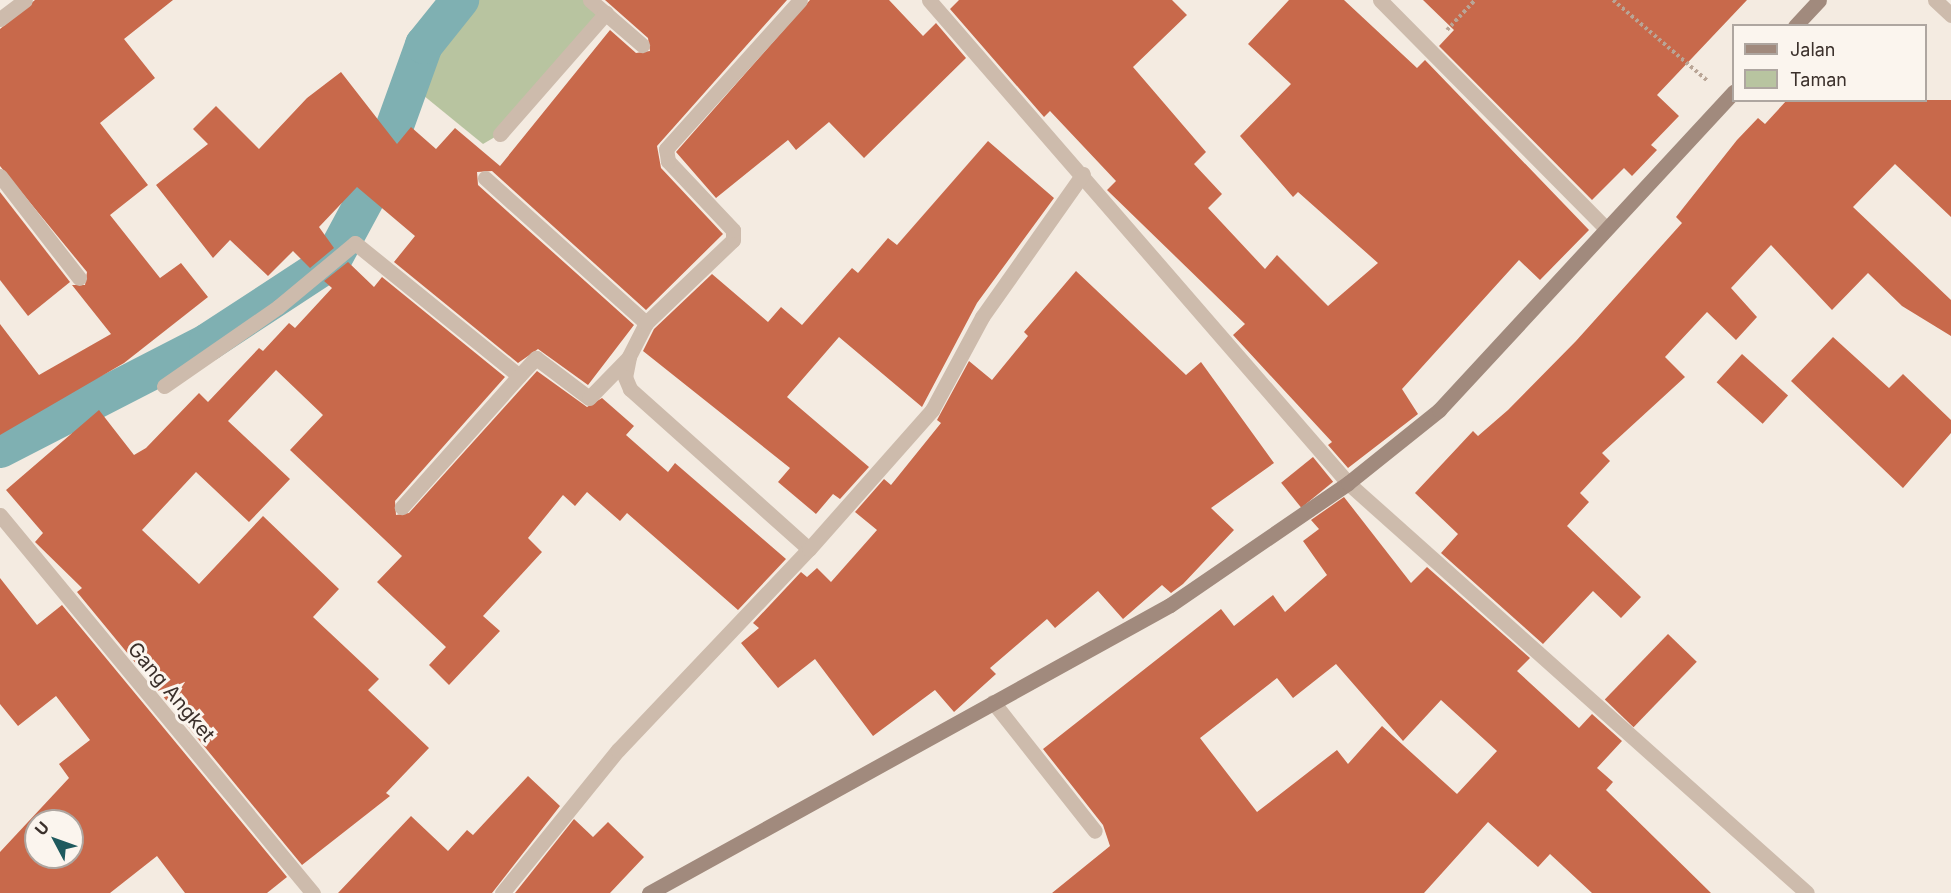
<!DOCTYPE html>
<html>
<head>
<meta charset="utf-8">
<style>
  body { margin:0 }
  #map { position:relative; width:1951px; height:893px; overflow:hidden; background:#f4ebe1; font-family:Inter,sans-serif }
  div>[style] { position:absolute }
  .green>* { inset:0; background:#b8c4a0 }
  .canal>* { height:38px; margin:-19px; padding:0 19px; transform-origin:19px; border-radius:19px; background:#7fb0b2 }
  .building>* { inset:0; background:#c8694b; transform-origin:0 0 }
  .path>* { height:4px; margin-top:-2px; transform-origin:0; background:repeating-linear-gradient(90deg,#b9a596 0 3px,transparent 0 6px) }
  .street>* { height:15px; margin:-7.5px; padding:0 7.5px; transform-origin:7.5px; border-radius:7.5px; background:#cdbbac }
  .secondary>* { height:15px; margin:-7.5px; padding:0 7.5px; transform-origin:7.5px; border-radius:7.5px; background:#a18a7d }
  span { translate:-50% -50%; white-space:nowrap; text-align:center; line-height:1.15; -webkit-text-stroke:6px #fbf5ee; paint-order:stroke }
  .street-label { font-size:20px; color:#3b302b }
  .legend { position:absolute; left:1732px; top:24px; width:195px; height:78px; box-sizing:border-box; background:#fbf5ee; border:2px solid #aea6a0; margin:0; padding:8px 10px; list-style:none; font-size:18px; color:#3b302b }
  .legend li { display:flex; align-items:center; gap:12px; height:30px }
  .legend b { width:30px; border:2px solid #aea6a0 }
  .north { position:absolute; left:24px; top:809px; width:60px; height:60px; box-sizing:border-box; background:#fbf5ee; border:2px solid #aea6a0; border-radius:50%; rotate:311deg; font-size:16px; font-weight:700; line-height:24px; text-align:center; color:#3b302b }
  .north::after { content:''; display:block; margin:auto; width:21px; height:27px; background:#1f5a5e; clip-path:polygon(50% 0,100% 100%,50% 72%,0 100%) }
</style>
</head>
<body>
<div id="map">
  <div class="green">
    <i style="clip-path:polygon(469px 0,591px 0,606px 13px,500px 134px,483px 144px,418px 91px)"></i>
  </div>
  <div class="canal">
    <i style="left:0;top:449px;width:234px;rotate:-27.2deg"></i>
    <i style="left:208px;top:342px;width:148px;rotate:-33.2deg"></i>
    <i style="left:332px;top:261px;width:91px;rotate:-61.7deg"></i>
    <i style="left:375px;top:181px;width:145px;rotate:-70.2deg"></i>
    <i style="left:424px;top:45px;width:58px;rotate:-51.3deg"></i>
  </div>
  <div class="building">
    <i style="clip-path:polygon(35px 0,173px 0,124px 39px,155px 78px,100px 123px,148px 185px,110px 215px,160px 278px,181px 263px,208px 297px,124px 363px,0 435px,0 324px,39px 375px,111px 334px,72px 285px,85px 285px,87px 272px,0 166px,0 29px)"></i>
    <i style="clip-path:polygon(605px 0,787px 0,657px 146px,661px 168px,723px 234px,646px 310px,492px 171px,477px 172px,478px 185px,634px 325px,588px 385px,538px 349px,518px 363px,394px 262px,415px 236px,357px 187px,319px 227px,334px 248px,310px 268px,293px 251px,268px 276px,230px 240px,213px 258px,156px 185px,208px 144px,193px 129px,216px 106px,259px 149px,307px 98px,341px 72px,397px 144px,411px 127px,436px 149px,455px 128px,500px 166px,610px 30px,636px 53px,650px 51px,648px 38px)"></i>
    <i style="clip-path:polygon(810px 0,889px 0,923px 36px,936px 23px,966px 58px,864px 158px,829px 122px,796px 150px,788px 140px,716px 198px,676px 152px)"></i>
    <i style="clip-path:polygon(959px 0,1172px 0,1187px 15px,1133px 67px,1206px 152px,1194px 164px,1222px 194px,1208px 208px,1265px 269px,1277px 255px,1328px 306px,1378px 263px,1298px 192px,1293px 197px,1240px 136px,1291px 84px,1248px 44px,1289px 0,1344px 0,1417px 68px,1425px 60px,1589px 230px,1540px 280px,1519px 260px,1402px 389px,1418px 414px,1348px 468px,1328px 445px,1332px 442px,1233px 335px,1245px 324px,1107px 190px,1116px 181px,1050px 111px,1044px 117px,950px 9px)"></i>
    <i style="clip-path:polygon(1423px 0,1747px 0,1657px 95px,1679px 116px,1651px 145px,1657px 150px,1632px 176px,1624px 168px,1592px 200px,1439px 46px,1454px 30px)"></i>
    <i style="clip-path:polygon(1787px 100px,1951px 100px,1951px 217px,1895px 164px,1853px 207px,1951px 300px,1951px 336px,1902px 306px,1868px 273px,1832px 310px,1771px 245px,1731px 288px,1757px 317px,1736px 340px,1707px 312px,1665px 357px,1685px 377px,1602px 453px,1610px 461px,1580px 493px,1589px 502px,1567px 526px,1641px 597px,1621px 618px,1593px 591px,1543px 644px,1441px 553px,1458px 534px,1415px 493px,1473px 431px,1478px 436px,1508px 410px,1576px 341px,1682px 223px,1676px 217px,1737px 140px,1758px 118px,1765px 124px)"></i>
    <i style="clip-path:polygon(988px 141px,1054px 198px,977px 303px,922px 407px,839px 337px,787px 397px,869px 467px,840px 499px,833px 494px,816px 514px,778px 482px,790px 468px,643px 351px,654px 329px,712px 274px,768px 322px,781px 307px,802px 325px,852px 268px,858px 273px,888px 238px,897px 245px)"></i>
    <i style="clip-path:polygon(0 192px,70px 282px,28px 316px,0 280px)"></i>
    <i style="clip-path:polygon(348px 262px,374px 287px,382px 277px,505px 377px,395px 501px,396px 515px,409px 513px,537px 371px,587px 407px,602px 398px,634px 426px,626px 435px,668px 472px,675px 463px,786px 559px,738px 610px,627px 513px,620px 521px,587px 492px,575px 506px,563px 495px,528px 538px,542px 552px,483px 616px,500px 631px,449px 685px,429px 665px,446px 647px,377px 582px,402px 556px,290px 450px,323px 415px,276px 370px,228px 421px,290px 479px,249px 522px,196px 472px,142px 530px,199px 584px,263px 516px,339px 589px,313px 617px,379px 679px,368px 690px,429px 748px,386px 793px,390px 796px,302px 865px,77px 592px,82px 588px,35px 542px,43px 533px,6px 490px,99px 410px,134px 455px,146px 448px,199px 393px,208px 402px,259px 348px,263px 351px,289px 323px,295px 328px,332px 288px,324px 281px)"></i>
    <i style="clip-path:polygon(1076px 271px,1186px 375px,1201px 362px,1274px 463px,1211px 508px,1234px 530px,1183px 584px,1171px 593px,1162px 585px,1123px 619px,1098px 591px,1055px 628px,1047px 619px,990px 668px,996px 674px,954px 712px,935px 690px,873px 736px,815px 659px,778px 688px,741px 643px,759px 628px,753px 623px,801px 572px,807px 577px,817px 568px,831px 582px,877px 530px,855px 512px,884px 479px,891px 485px,941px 423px,937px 420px,969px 361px,992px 380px,1028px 336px,1024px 332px)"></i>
    <i style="clip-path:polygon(1833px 337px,1889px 388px,1903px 374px,1951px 420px,1951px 433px,1903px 488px,1791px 381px)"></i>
    <i style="left:1742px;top:354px;width:62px;height:38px;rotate:42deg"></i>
    <i style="left:1313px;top:457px;width:32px;height:41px;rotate:51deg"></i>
    <i style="clip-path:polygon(evenodd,1344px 497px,1411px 583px,1427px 567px,1530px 658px,1517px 671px,1579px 728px,1592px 714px,1622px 741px,1597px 768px,1613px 782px,1606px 790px,1711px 893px,1592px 893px,1550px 854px,1538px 867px,1488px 822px,1424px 893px,1052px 893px,1110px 846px,1103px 825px,1043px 749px,1221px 609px,1234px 626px,1273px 595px,1285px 612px,1327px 575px,1303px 541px,1319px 529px,1311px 520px,1344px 497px,1336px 664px,1403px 741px,1441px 700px,1497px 751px,1457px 794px,1382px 726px,1348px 764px,1337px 750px,1257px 812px,1200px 738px,1277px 678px,1293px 698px,1336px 664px)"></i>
    <i style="clip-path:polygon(evenodd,0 578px,37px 625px,62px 605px,287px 877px,267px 893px,185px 893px,157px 856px,110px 893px,0 893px,0 852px,69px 778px,59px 764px,90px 740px,56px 696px,18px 726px,0 704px,0 578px,36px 821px,72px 821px,72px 857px,36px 857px,36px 821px)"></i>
    <i style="left:1668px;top:634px;width:40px;height:91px;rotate:44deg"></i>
    <i style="clip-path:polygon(528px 776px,560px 806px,492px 893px,338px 893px,411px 816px,448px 851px,467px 830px,473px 835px)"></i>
    <i style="clip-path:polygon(574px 819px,593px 837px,608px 822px,644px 857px,610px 893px,515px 893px)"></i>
  </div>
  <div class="path">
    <i style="left:1613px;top:0;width:125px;rotate:40.5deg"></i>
    <i style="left:1447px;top:30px;width:41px;rotate:-47deg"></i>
  </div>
  <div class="street">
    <i style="left:590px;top:0;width:69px;rotate:40.9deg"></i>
    <i style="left:929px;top:0;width:639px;rotate:49.06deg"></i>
    <i style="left:1348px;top:483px;width:615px;rotate:41.77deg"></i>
    <i style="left:1380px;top:0;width:321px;rotate:45.3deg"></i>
    <i style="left:1935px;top:0;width:22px;rotate:43deg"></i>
    <i style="left:0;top:19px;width:31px;rotate:-37deg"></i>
    <i style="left:500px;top:134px;width:161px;rotate:-48.8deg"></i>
    <i style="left:0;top:176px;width:129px;rotate:52.2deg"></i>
    <i style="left:485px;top:178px;width:217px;rotate:42deg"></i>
    <i style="left:646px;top:323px;width:38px;rotate:117deg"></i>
    <i style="left:629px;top:357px;width:20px;rotate:101deg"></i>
    <i style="left:625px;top:377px;width:13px;rotate:67deg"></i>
    <i style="left:630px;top:389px;width:240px;rotate:41.8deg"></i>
    <i style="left:646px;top:323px;width:120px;rotate:-43.7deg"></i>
    <i style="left:733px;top:240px;width:10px;rotate:-90deg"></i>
    <i style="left:733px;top:230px;width:95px;rotate:-133.3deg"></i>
    <i style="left:668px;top:161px;width:12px;rotate:-99deg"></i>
    <i style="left:666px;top:149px;width:200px;rotate:-48deg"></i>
    <i style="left:519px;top:376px;width:25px;rotate:-47deg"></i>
    <i style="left:536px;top:358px;width:66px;rotate:37deg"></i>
    <i style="left:589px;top:398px;width:57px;rotate:-45.7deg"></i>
    <i style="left:164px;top:386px;width:139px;rotate:-34.7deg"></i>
    <i style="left:278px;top:307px;width:100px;rotate:-39.7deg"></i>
    <i style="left:355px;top:243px;width:211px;rotate:39deg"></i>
    <i style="left:519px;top:376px;width:176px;rotate:131.8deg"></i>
    <i style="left:0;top:515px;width:491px;rotate:50.4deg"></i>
    <i style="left:993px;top:702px;width:164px;rotate:51.7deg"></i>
    <i style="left:502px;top:893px;width:184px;rotate:-51deg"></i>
    <i style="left:618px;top:750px;width:277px;rotate:-46.5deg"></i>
    <i style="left:809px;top:549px;width:186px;rotate:-48.5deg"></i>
    <i style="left:932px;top:410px;width:106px;rotate:-61.7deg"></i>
    <i style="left:982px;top:317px;width:175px;rotate:-54.8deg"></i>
  </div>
  <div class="secondary">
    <i style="left:1795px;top:26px;width:35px;rotate:-47deg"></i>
    <i style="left:649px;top:893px;width:595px;rotate:-28.93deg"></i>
    <i style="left:1170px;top:605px;width:216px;rotate:-34.4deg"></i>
    <i style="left:1348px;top:483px;width:117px;rotate:-38.7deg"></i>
    <i style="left:1439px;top:410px;width:434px;rotate:-47.2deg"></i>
  </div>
  <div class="street-label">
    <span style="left:171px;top:692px;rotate:50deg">Gang Angket</span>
  </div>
  <ul class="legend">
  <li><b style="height:8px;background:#a18a7d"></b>Jalan</li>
  <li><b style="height:16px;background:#b8c4a0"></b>Taman</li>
  </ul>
  <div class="north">U</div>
</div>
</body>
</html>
